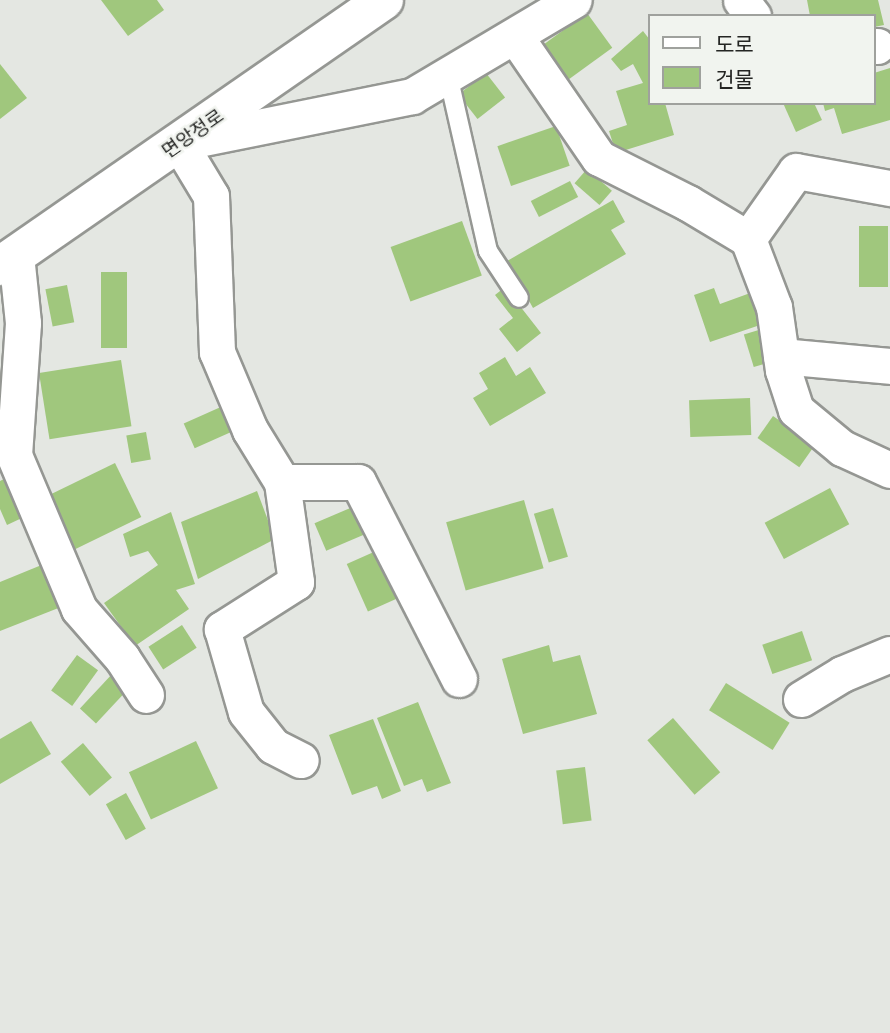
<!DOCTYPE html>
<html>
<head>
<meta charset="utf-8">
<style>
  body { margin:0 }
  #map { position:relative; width:890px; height:1033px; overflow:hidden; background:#e4e7e2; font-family:Bitter,"Noto Sans KR",serif }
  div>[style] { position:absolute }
  .building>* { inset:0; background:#a0c77d; transform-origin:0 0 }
  .roads { filter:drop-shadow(2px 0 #959793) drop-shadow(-2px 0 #959793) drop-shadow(0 2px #959793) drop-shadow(0 -2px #959793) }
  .service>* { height:18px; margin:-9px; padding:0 9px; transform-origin:9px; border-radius:9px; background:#fff }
  .minor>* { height:35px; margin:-17.5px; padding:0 17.5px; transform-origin:17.5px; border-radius:17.5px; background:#fff }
  .secondary>* { height:38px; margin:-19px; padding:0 19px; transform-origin:19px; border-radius:19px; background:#fff }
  span { translate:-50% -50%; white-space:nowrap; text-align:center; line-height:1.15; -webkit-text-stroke:5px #f1f4ef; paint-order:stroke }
  .street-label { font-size:19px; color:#242523 }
  .legend { position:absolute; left:648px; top:14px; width:228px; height:91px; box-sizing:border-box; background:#f1f4ef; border:2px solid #9fa19d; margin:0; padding:9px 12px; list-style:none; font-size:21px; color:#242523 }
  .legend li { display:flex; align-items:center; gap:14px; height:35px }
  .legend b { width:35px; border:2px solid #9fa19d }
</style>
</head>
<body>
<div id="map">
  <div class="building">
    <i style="clip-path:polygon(101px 0,157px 0,164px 10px,128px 36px)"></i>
    <i style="clip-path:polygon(807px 0,878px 0,884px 25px,874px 27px,874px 16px,810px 16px)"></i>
    <i style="left:587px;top:13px;width:43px;height:57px;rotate:54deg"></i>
    <i style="clip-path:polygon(643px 31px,650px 40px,650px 103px,665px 103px,674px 135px,616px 153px,609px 131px,627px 125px,616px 91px,643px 83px,633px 64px,621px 71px,611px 59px)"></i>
    <i style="clip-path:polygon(0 64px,27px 98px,0 119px)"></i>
    <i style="clip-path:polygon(890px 68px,890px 120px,842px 134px,834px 108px,825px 111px,823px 103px,874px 103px,874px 73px)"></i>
    <i style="left:486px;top:73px;width:31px;height:35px;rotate:52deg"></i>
    <i style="clip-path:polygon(783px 103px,814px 103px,822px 120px,796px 132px)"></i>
    <i style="left:556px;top:126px;width:42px;height:62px;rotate:71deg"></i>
    <i style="left:587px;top:169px;width:33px;height:19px;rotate:41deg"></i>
    <i style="left:570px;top:181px;width:18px;height:44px;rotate:63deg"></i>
    <i style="clip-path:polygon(613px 200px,625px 222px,611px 230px,626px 254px,533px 308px,507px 261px)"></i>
    <i style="left:462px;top:221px;width:58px;height:76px;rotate:70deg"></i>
    <i style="left:859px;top:226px;width:29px;height:61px"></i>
    <i style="left:127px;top:272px;width:76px;height:26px;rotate:90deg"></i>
    <i style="left:67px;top:285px;width:38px;height:22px;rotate:79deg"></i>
    <i style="clip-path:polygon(505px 287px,541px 333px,517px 352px,499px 329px,513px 318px,495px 295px)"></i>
    <i style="clip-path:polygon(714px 288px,720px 304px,753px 292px,763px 324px,710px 342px,694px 295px)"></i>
    <i style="left:762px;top:329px;width:34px;height:19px;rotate:73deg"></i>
    <i style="clip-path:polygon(505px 357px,516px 376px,530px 367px,546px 393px,490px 426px,473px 398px,488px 389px,479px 373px)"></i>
    <i style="left:121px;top:360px;width:67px;height:83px;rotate:81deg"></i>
    <i style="left:750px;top:398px;width:37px;height:61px;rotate:88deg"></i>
    <i style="left:223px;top:406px;width:27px;height:43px;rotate:66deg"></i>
    <i style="left:773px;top:416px;width:51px;height:27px;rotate:35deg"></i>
    <i style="left:146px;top:432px;width:28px;height:20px;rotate:80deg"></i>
    <i style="left:115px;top:463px;width:60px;height:80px;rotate:64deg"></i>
    <i style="clip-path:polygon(6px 478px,24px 517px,7px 525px,0 509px,0 481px)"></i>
    <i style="left:830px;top:488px;width:41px;height:74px;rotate:62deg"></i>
    <i style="clip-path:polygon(257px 491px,275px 539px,198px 579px,181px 522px)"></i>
    <i style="left:524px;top:500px;width:71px;height:81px;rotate:74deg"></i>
    <i style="left:355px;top:506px;width:30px;height:44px;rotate:67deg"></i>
    <i style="left:553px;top:508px;width:51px;height:20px;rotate:73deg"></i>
    <i style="clip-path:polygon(171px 512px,195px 584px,176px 590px,189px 609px,135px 646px,104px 603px,158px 565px,148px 551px,130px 557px,123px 534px)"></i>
    <i style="left:376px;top:551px;width:52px;height:32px;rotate:66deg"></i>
    <i style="clip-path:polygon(44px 564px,61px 607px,0 631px,0 582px)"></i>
    <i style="left:182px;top:625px;width:27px;height:40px;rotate:57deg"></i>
    <i style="left:802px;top:631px;width:31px;height:42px;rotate:71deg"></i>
    <i style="clip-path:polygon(549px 645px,553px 662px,580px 655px,597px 714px,523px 734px,502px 659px)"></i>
    <i style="left:77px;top:655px;width:26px;height:44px;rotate:36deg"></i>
    <i style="left:114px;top:672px;width:22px;height:50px;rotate:43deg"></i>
    <i style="left:726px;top:683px;width:75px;height:32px;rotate:32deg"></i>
    <i style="clip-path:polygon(418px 702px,451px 783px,427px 792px,422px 779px,404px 786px,377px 718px)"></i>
    <i style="left:673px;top:718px;width:72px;height:34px;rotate:49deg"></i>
    <i style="clip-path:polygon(373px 719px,401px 791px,382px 799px,377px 786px,352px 795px,329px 735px)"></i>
    <i style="clip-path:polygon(31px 721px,51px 754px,0 784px,0 739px)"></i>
    <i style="left:196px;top:741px;width:52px;height:74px;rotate:65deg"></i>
    <i style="left:83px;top:743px;width:45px;height:29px;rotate:50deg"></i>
    <i style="left:585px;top:767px;width:54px;height:29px;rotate:83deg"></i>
    <i style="left:126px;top:793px;width:41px;height:23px;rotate:61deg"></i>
  </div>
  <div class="roads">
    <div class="service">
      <i style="left:448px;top:75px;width:180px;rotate:77.2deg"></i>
      <i style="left:488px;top:251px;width:56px;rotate:56.6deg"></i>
    </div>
    <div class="minor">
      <i style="left:741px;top:0;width:20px;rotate:53deg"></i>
      <i style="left:515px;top:36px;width:148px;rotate:55.5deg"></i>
      <i style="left:599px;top:158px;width:100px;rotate:26.8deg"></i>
      <i style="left:688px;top:203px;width:70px;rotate:31deg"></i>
      <i style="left:748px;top:239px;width:73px;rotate:69.1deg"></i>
      <i style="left:774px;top:307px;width:64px;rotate:81.9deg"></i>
      <i style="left:783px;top:370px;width:42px;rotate:72deg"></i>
      <i style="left:796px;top:410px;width:60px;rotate:39.6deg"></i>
      <i style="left:842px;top:448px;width:53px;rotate:24.6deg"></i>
      <i style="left:874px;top:46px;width:3px"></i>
      <i style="left:748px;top:239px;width:83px;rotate:-54.8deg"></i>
      <i style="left:796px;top:171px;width:96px;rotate:10.3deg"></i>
      <i style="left:16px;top:255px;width:68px;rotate:84.1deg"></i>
      <i style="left:23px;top:323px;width:132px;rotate:93.9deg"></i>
      <i style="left:14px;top:455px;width:167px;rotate:67.1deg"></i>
      <i style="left:79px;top:609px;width:65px;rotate:48.7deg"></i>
      <i style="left:122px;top:658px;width:44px;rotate:57deg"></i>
      <i style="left:781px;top:356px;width:109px;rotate:5.2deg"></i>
      <i style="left:282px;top:482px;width:101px;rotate:82deg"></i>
      <i style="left:296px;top:582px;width:88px;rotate:147.6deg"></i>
      <i style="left:222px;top:629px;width:86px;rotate:73.9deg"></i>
      <i style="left:246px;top:712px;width:43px;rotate:51.5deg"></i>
      <i style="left:273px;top:746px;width:31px;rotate:27deg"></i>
      <i style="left:459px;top:679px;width:221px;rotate:-117.1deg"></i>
      <i style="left:358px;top:482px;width:76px;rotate:180deg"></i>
      <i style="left:282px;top:482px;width:61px;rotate:-121.6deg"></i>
      <i style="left:250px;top:430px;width:85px;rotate:-112.9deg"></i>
      <i style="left:217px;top:352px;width:156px;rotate:-92.2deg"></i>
      <i style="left:211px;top:196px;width:62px;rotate:-121.1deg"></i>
      <i style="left:179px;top:143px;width:238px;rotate:-11.4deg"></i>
      <i style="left:412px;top:96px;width:188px;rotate:-30.7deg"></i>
      <i style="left:801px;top:699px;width:48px;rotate:-31.4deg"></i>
      <i style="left:842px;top:674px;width:52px;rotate:-22.6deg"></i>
    </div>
    <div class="secondary">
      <i style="left:0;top:266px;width:467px;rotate:-34.7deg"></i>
    </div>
  </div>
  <div class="street-label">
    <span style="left:193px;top:134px;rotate:-35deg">면앙정로</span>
  </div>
  <ul class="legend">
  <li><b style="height:9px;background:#fff"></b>도로</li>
  <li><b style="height:19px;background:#a0c77d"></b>건물</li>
  </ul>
</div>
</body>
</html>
